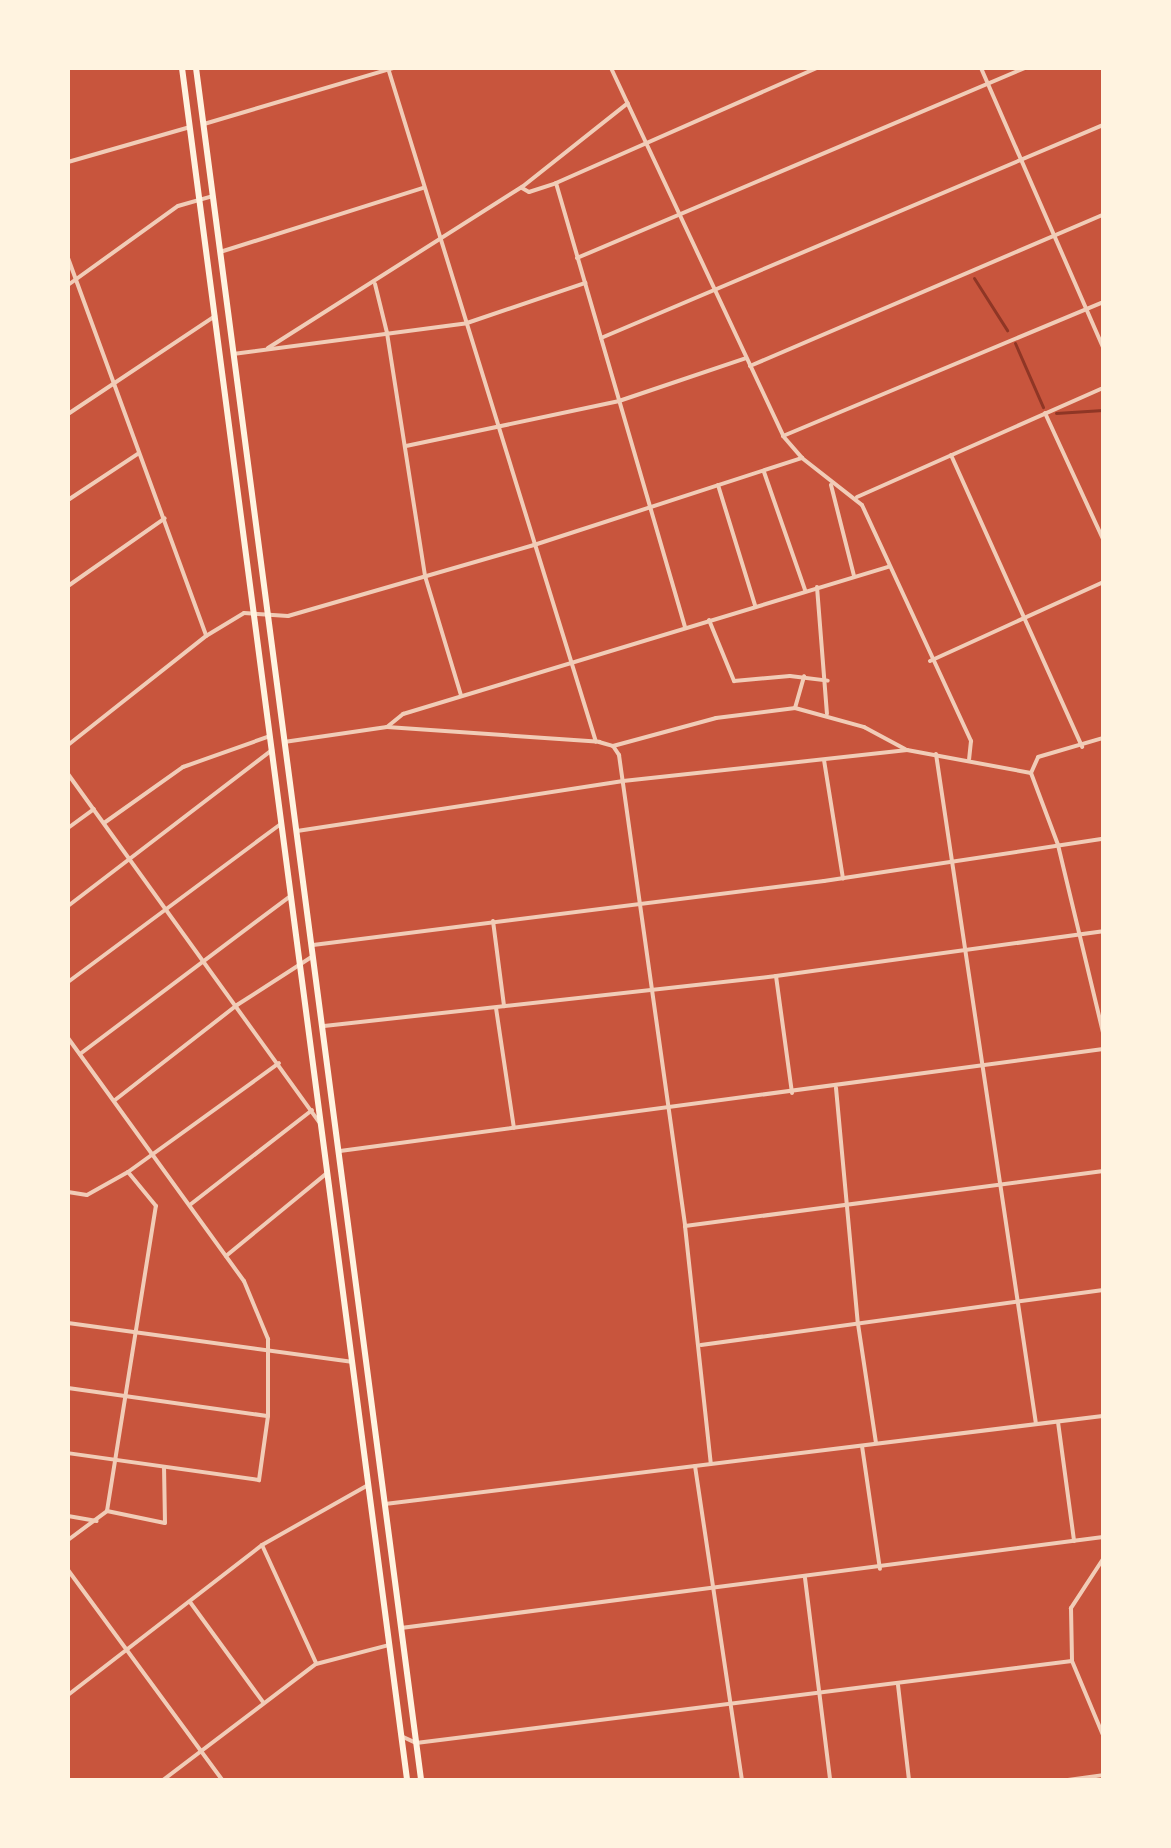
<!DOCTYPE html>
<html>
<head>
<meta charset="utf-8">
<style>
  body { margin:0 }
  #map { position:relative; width:1171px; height:1848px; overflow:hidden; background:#c8553d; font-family:"Noto Sans",sans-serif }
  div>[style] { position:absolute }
  .stream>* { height:3px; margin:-1.5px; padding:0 1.5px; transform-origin:1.5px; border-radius:1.5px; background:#8f3625 }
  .minor>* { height:4px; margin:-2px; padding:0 2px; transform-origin:2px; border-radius:2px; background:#f1ccb7 }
  .trunk>* { height:6px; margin:-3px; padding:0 3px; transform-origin:3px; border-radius:3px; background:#fff3e0 }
  span { translate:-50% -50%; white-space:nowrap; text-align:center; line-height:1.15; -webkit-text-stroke:8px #fff3e0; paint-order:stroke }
  .frame { position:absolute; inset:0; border:70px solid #fff3e0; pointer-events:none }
</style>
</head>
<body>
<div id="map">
  <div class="stream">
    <i style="left:974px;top:278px;width:62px;rotate:57.6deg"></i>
    <i style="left:1015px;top:343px;width:70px;rotate:66.4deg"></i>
    <i style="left:1056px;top:413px;width:47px;rotate:-3.7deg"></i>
  </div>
  <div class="minor">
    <i style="left:388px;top:68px;width:705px;rotate:72.85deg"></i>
    <i style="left:611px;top:68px;width:406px;rotate:64.9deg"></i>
    <i style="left:783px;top:436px;width:29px;rotate:49deg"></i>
    <i style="left:802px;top:458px;width:76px;rotate:38.1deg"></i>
    <i style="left:862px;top:505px;width:260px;rotate:65.2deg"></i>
    <i style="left:971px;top:741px;width:18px;rotate:96deg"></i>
    <i style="left:981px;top:68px;width:305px;rotate:66.4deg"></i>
    <i style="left:204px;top:124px;width:197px;rotate:-16.5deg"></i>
    <i style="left:68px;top:162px;width:127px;rotate:-16deg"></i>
    <i style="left:556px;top:183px;width:462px;rotate:73.8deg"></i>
    <i style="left:522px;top:188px;width:8px;rotate:30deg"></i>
    <i style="left:529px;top:192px;width:28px;rotate:-18deg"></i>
    <i style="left:556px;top:183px;width:285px;rotate:-23.8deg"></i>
    <i style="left:220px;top:252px;width:213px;rotate:-17.5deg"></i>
    <i style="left:68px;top:258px;width:402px;rotate:69.9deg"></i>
    <i style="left:577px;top:258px;width:486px;rotate:-23deg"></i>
    <i style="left:375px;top:284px;width:50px;rotate:76.2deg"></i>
    <i style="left:387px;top:333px;width:246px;rotate:81.1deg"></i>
    <i style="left:425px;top:576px;width:124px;rotate:73.2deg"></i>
    <i style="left:68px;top:285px;width:135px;rotate:-35.7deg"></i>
    <i style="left:178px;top:206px;width:35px;rotate:-16deg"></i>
    <i style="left:601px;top:338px;width:545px;rotate:-22.99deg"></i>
    <i style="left:268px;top:348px;width:301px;rotate:-32.4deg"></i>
    <i style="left:522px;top:187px;width:135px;rotate:-38.4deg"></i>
    <i style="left:233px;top:354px;width:236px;rotate:-7.5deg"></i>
    <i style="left:467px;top:323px;width:125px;rotate:-18.7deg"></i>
    <i style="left:750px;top:366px;width:384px;rotate:-23.2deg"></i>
    <i style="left:1045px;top:413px;width:139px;rotate:65.3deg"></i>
    <i style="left:68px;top:414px;width:177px;rotate:-33.7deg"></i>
    <i style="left:783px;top:436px;width:347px;rotate:-22.7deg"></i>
    <i style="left:406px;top:446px;width:218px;rotate:-11.9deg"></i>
    <i style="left:619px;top:401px;width:134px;rotate:-18.7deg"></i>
    <i style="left:951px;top:455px;width:320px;rotate:65.8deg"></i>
    <i style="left:764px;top:472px;width:125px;rotate:70.8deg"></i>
    <i style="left:718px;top:485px;width:126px;rotate:72.9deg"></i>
    <i style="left:831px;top:485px;width:94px;rotate:75.8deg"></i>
    <i style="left:857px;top:497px;width:269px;rotate:-23.9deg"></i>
    <i style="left:68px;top:500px;width:85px;rotate:-33.5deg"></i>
    <i style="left:68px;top:586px;width:118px;rotate:-35deg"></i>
    <i style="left:817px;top:587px;width:127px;rotate:85.5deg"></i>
    <i style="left:709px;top:620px;width:66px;rotate:67.7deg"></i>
    <i style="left:734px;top:681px;width:56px;rotate:-5.1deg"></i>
    <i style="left:790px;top:676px;width:38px;rotate:7deg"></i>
    <i style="left:930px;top:661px;width:190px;rotate:-24.5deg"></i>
    <i style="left:795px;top:708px;width:33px;rotate:-74deg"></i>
    <i style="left:387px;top:727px;width:213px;rotate:4deg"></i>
    <i style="left:599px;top:742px;width:15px;rotate:16deg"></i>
    <i style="left:613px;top:746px;width:11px;rotate:56deg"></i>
    <i style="left:619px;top:755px;width:476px;rotate:82deg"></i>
    <i style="left:685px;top:1226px;width:239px;rotate:83.8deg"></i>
    <i style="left:284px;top:742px;width:104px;rotate:-8.3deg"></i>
    <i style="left:387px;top:727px;width:21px;rotate:-39deg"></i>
    <i style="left:403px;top:714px;width:507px;rotate:-16.86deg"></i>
    <i style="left:68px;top:745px;width:176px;rotate:-38.3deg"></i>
    <i style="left:206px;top:636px;width:44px;rotate:-31.2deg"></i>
    <i style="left:244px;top:613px;width:44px;rotate:3.9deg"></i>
    <i style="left:288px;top:616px;width:256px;rotate:-16.1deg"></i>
    <i style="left:534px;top:545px;width:282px;rotate:-18deg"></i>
    <i style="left:613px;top:746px;width:107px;rotate:-15.2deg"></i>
    <i style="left:716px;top:718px;width:80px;rotate:-7.2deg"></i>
    <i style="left:795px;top:708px;width:72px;rotate:15.4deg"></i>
    <i style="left:864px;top:727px;width:47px;rotate:28.2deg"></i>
    <i style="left:936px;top:754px;width:677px;rotate:81.51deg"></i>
    <i style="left:824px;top:760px;width:120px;rotate:80.9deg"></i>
    <i style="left:1031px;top:773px;width:77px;rotate:69.4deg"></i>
    <i style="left:1058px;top:845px;width:193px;rotate:76.5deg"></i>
    <i style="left:1031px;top:773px;width:17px;rotate:-66deg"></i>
    <i style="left:1038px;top:757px;width:68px;rotate:-16.3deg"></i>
    <i style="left:68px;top:774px;width:429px;rotate:54.2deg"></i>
    <i style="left:104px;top:823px;width:97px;rotate:-35.3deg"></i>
    <i style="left:183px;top:767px;width:92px;rotate:-19.6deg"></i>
    <i style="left:68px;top:828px;width:32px;rotate:-36deg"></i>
    <i style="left:297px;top:831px;width:330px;rotate:-8.7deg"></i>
    <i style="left:623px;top:781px;width:286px;rotate:-6.2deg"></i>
    <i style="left:907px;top:750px;width:126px;rotate:10.5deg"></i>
    <i style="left:68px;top:906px;width:257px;rotate:-37.4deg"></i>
    <i style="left:493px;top:921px;width:86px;rotate:82.6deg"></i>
    <i style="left:313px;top:945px;width:515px;rotate:-7.14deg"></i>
    <i style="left:824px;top:881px;width:282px;rotate:-8.6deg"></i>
    <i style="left:776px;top:976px;width:118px;rotate:82.2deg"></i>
    <i style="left:68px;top:982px;width:265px;rotate:-36.6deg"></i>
    <i style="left:496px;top:1008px;width:121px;rotate:81.5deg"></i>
    <i style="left:324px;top:1026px;width:455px;rotate:-6.3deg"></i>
    <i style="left:776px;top:976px;width:330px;rotate:-7.8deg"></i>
    <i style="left:68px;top:1038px;width:300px;rotate:54.1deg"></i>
    <i style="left:244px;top:1281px;width:63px;rotate:67.5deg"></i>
    <i style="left:268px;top:1339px;width:77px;rotate:90deg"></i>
    <i style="left:268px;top:1416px;width:65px;rotate:98deg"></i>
    <i style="left:259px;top:1480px;width:193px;rotate:-172deg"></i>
    <i style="left:80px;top:1054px;width:261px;rotate:-36.9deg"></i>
    <i style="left:836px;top:1088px;width:237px;rotate:84.7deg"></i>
    <i style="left:858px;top:1324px;width:120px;rotate:81.4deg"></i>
    <i style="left:115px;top:1100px;width:155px;rotate:-37.9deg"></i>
    <i style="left:237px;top:1005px;width:90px;rotate:-32.8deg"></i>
    <i style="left:340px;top:1151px;width:770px;rotate:-7.61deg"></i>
    <i style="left:68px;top:1192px;width:19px;rotate:9deg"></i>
    <i style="left:87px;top:1195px;width:47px;rotate:-29.3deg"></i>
    <i style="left:128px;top:1172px;width:186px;rotate:-35.8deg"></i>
    <i style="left:191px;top:1204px;width:153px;rotate:-37.8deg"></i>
    <i style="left:685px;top:1226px;width:422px;rotate:-7.5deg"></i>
    <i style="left:226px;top:1256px;width:131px;rotate:-39.4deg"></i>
    <i style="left:68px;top:1323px;width:286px;rotate:7.8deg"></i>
    <i style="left:701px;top:1345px;width:406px;rotate:-7.8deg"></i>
    <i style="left:68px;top:1388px;width:201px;rotate:8deg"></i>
    <i style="left:1058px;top:1422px;width:120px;rotate:82.3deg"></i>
    <i style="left:862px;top:1446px;width:124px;rotate:81.7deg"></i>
    <i style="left:695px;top:1466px;width:317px;rotate:81.5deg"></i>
    <i style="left:385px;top:1504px;width:723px;rotate:-6.99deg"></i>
    <i style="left:107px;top:1511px;width:309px;rotate:-80.9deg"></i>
    <i style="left:156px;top:1206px;width:44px;rotate:-129.5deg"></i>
    <i style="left:107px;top:1511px;width:59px;rotate:11.7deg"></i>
    <i style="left:165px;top:1523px;width:56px;rotate:-91deg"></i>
    <i style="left:68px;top:1516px;width:29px;rotate:10deg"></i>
    <i style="left:68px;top:1540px;width:49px;rotate:-36.6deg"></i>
    <i style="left:262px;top:1545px;width:130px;rotate:65.4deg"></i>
    <i style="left:1103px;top:1559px;width:59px;rotate:123.1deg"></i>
    <i style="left:1071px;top:1608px;width:53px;rotate:88.9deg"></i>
    <i style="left:1072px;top:1661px;width:80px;rotate:67.3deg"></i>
    <i style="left:68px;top:1570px;width:260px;rotate:53.7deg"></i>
    <i style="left:805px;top:1578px;width:204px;rotate:82.9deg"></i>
    <i style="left:190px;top:1602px;width:124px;rotate:53.9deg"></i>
    <i style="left:401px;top:1628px;width:708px;rotate:-7.39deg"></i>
    <i style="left:898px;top:1685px;width:96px;rotate:83.4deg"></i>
    <i style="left:68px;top:1695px;width:245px;rotate:-37.7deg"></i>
    <i style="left:262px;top:1545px;width:122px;rotate:-29.5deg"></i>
    <i style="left:401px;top:1736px;width:17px;rotate:25deg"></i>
    <i style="left:416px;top:1743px;width:661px;rotate:-7.13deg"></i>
    <i style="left:163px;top:1780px;width:192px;rotate:-37.2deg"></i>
    <i style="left:316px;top:1664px;width:75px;rotate:-14.6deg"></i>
    <i style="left:1068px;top:1780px;width:35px;rotate:-8deg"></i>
  </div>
  <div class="trunk">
    <i style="left:182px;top:68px;width:1727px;rotate:82.51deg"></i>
    <i style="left:196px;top:68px;width:1727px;rotate:82.51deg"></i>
  </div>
  <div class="frame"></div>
</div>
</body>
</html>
